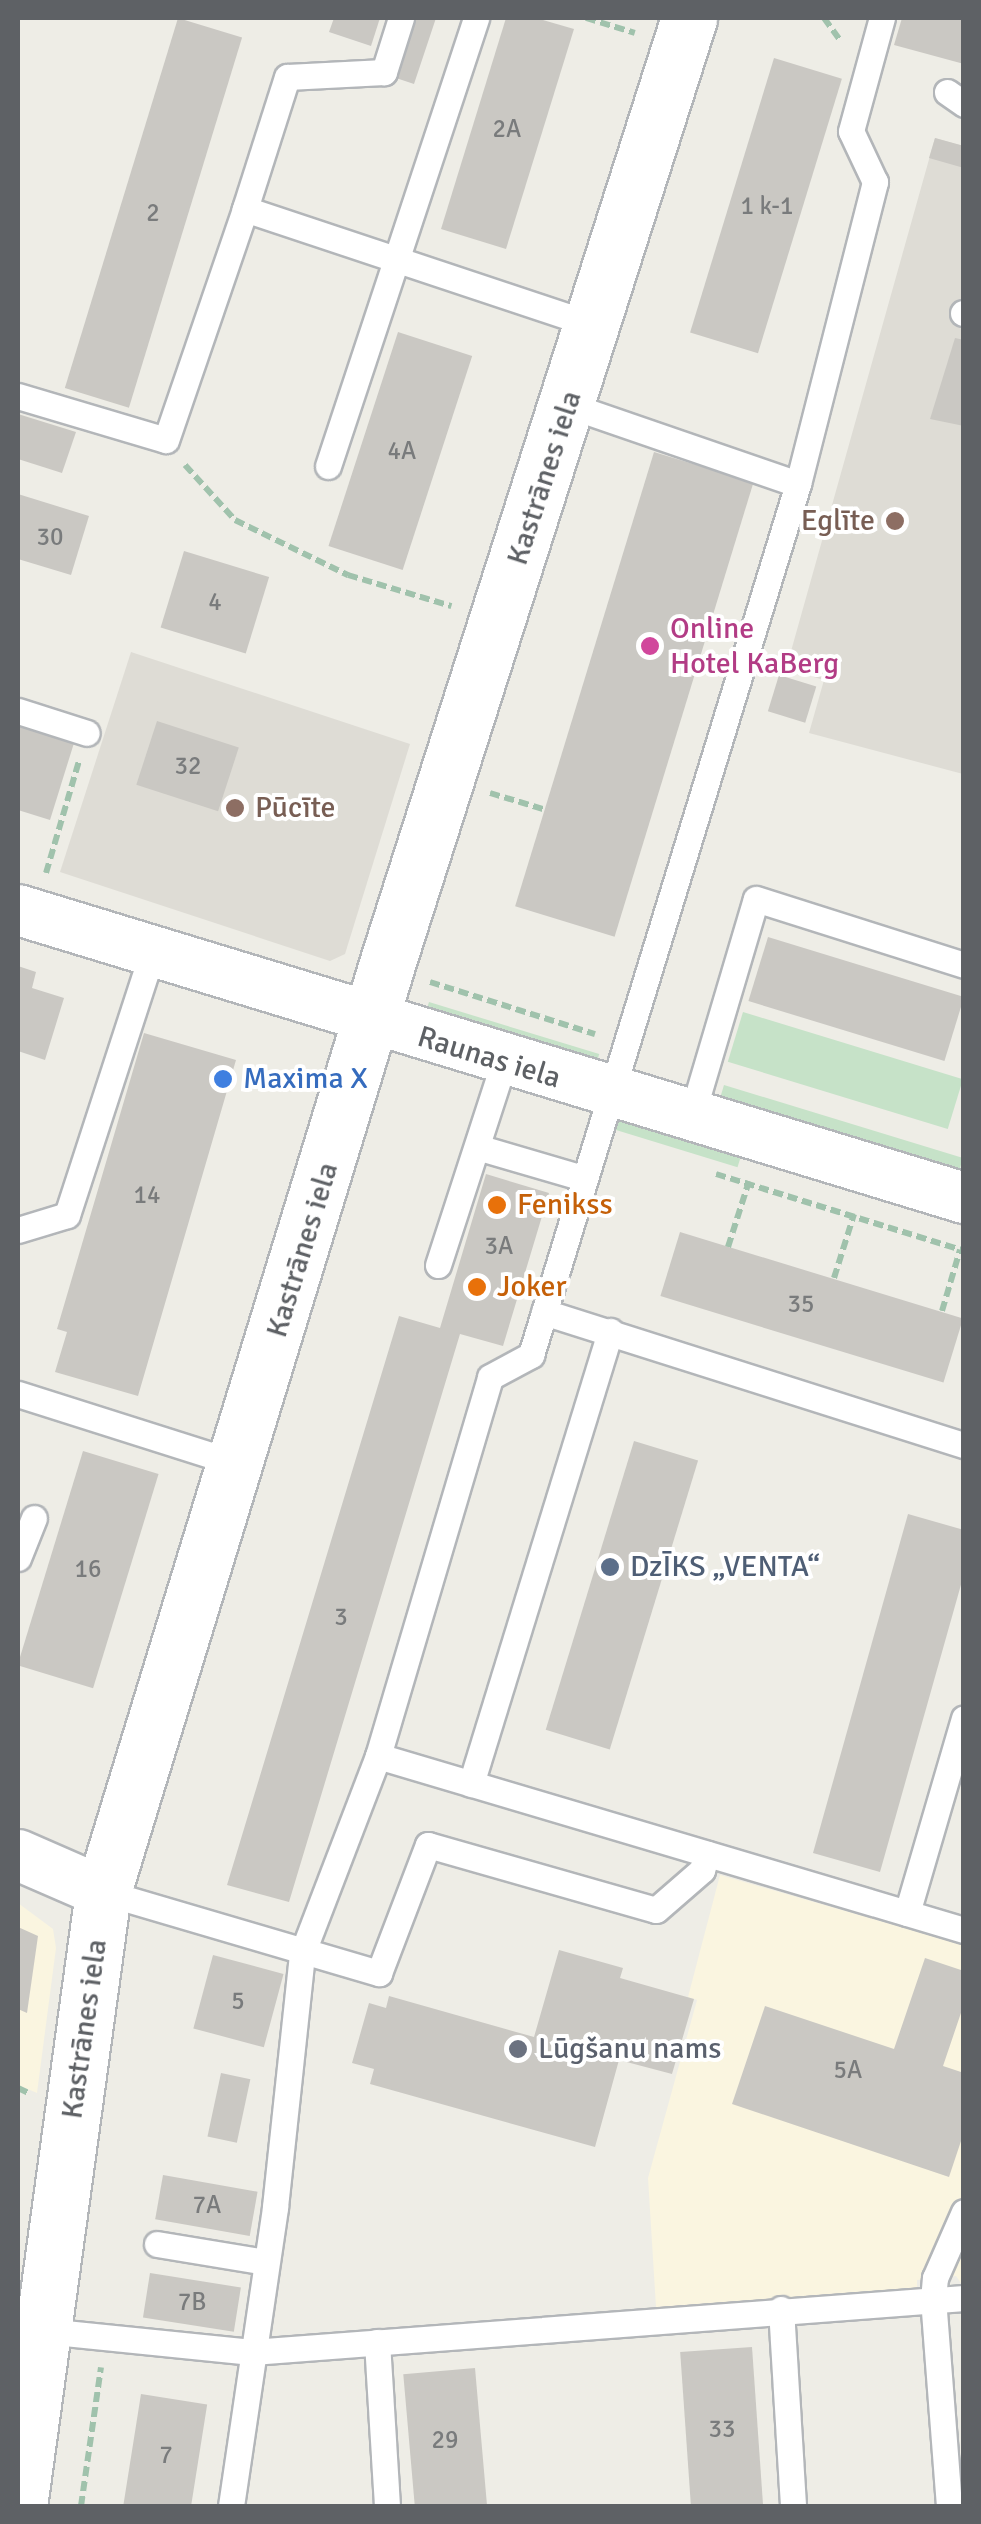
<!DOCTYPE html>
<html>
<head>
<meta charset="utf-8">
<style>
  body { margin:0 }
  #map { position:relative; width:981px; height:2524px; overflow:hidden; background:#eeede6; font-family:Signika,sans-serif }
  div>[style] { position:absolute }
  .commercial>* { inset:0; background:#faf5e0 }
  .education>* { inset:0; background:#dedcd5 }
  .green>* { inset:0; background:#c6e2c8; transform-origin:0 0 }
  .building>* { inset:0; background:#cac8c3; transform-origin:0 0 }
  .path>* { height:6px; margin-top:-3px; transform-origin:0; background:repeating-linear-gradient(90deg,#a0c2ac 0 10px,transparent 0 15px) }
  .roads { filter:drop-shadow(2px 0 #b3b6b9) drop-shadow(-2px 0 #b3b6b9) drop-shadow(0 2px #b3b6b9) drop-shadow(0 -2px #b3b6b9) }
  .lane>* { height:25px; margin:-12.5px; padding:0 12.5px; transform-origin:12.5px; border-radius:12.5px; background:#fff }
  .street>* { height:50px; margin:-25px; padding:0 25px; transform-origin:25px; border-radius:25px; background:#fff }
  .secondary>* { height:55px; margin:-27.5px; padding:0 27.5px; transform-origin:27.5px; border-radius:27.5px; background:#fff }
  .dots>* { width:28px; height:28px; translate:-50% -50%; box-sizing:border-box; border:5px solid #fff; border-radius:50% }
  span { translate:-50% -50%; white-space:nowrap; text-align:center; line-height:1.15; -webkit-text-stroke:8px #fff; paint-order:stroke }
  .number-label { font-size:25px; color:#797b7c }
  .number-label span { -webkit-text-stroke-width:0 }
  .street-label { font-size:30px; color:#5e6165 }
  .education-label { font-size:30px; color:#785e54 }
  .right { translate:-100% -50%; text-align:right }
  .left { translate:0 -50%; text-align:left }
  .hotel-label { font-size:30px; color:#b23c85 }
  .shop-label { font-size:30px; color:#366cbe }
  .food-label { font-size:30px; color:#c56008 }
  .service-label { font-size:30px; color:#4e5e75 }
  .worship-label { font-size:30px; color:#5b616d }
  .frame { position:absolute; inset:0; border:20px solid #5e6165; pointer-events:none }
</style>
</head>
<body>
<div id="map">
  <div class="commercial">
    <i style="clip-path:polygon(720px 1875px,963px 1945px,963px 2286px,956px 2276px,917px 2280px,917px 2290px,656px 2307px,648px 2178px,697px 2000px,688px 1997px)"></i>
    <i style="clip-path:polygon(18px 1903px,53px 1929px,56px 1948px,37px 2093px,18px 2085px)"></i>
  </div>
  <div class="education">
    <i style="clip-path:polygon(935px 138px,963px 146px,963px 774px,809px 733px,824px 680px,786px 669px)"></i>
    <i style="clip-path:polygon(131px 652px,410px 744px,345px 954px,330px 961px,60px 872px)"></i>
  </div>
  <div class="green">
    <i style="left:429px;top:1002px;width:178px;height:16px;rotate:17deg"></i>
    <i style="left:743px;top:1012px;width:230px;height:52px;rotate:17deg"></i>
    <i style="left:724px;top:1085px;width:250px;height:14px;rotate:17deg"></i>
    <i style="left:615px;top:1113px;width:133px;height:16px;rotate:17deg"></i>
  </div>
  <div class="building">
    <i style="left:178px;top:18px;width:67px;height:387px;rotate:17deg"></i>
    <i style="clip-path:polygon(334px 18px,380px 18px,371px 46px,329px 32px)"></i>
    <i style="clip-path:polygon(408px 18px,436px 18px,414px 84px,390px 76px)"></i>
    <i style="clip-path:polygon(506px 18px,536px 18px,574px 29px,506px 249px,441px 229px)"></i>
    <i style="clip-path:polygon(902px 18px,964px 18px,964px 64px,894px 45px)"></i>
    <i style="left:774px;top:58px;width:71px;height:287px;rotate:17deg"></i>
    <i style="clip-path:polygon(935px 138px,964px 146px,964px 168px,929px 158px)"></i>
    <i style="left:398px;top:332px;width:78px;height:225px;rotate:18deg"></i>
    <i style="clip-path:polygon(955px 338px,964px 340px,964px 426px,930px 419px)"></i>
    <i style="clip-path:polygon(18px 414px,76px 432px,62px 473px,18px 459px)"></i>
    <i style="left:654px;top:452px;width:104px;height:475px;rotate:17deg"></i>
    <i style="clip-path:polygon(18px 494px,89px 516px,71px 575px,18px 559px)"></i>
    <i style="left:184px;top:551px;width:89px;height:80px;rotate:17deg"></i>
    <i style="left:779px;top:675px;width:39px;height:38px;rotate:17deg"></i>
    <i style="left:157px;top:721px;width:86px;height:67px;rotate:18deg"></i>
    <i style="clip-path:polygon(18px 726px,74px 743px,50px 820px,18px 810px)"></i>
    <i style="left:768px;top:937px;width:205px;height:67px;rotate:17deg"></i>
    <i style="clip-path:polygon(18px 966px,36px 972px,32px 988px,64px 998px,45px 1060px,18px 1051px)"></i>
    <i style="clip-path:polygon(144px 1033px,236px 1060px,138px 1396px,55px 1372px,67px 1332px,57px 1329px)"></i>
    <i style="clip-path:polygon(486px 1174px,549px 1193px,503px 1346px,460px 1334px,289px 1902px,227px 1885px,399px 1316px,440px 1328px)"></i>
    <i style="left:680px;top:1232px;width:296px;height:67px;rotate:17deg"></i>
    <i style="left:634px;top:1441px;width:67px;height:302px;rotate:17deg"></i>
    <i style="left:83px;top:1451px;width:79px;height:224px;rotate:17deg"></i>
    <i style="clip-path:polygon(908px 1514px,964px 1530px,964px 1574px,880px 1872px,813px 1853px)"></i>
    <i style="clip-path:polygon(18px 1927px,38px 1936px,27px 2013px,18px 2009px)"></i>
    <i style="clip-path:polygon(559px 1950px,623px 1968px,620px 1978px,694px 1999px,672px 2074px,619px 2060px,595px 2147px,370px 2084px,374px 2069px,352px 2063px,369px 2003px,386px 2008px,389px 1996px,534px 2037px)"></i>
    <i style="left:213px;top:1955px;width:73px;height:76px;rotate:15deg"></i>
    <i style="clip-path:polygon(925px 1958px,964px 1971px,964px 2004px,943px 2066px,964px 2073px,964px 2132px,949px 2177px,732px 2104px,765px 2006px,894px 2049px)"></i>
    <i style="left:221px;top:2073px;width:30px;height:65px;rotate:12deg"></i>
    <i style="left:163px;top:2175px;width:96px;height:45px;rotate:10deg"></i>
    <i style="left:150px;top:2273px;width:92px;height:45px;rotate:9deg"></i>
    <i style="left:752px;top:2347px;width:159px;height:72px;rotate:86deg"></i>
    <i style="left:475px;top:2368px;width:138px;height:72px;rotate:85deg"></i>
    <i style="left:141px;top:2394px;width:67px;height:113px;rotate:9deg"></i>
  </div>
  <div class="path">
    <i style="left:586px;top:18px;width:51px;rotate:17deg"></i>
    <i style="left:824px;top:18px;width:29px;rotate:54deg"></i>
    <i style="left:185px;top:465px;width:74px;rotate:47.7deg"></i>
    <i style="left:235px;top:520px;width:126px;rotate:26deg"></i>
    <i style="left:348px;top:575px;width:108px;rotate:16.8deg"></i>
    <i style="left:490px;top:793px;width:59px;rotate:16.9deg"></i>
    <i style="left:46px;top:873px;width:117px;rotate:-73.6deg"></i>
    <i style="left:430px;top:982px;width:173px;rotate:17.5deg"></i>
    <i style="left:716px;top:1174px;width:260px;rotate:17.2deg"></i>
    <i style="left:728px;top:1247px;width:69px;rotate:-72.3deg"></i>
    <i style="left:834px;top:1278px;width:67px;rotate:-72.6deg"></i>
    <i style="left:942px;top:1311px;width:64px;rotate:-73.6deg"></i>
    <i style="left:18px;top:2088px;width:14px;rotate:25deg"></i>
    <i style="left:81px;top:2506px;width:140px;rotate:-81.8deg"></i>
  </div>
  <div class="roads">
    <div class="lane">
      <i style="left:401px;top:18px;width:57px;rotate:107.5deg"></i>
      <i style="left:384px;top:72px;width:97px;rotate:177deg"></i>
      <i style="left:287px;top:77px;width:139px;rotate:107.7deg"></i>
      <i style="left:245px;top:209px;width:367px;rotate:18.4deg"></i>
      <i style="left:947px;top:92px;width:21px;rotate:35deg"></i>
      <i style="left:963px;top:313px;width:1px"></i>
      <i style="left:18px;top:396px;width:154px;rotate:16.6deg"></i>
      <i style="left:166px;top:440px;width:244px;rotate:-71.1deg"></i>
      <i style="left:568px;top:405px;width:243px;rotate:19deg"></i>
      <i style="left:328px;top:466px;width:472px;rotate:-71.7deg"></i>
      <i style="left:18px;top:711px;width:72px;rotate:17.7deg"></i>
      <i style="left:691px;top:1118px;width:228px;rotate:-73.5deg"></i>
      <i style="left:756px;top:899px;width:218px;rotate:17.6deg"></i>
      <i style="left:477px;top:1147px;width:110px;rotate:16.3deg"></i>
      <i style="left:18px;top:1230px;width:51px;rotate:-17deg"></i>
      <i style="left:67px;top:1215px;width:274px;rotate:-72deg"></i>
      <i style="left:438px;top:1265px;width:213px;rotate:-72deg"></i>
      <i style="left:544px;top:1312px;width:441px;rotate:17.6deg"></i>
      <i style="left:18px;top:1394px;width:229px;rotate:17.6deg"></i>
      <i style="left:18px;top:1558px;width:43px;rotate:-68.2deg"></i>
      <i style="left:378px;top:1756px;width:611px;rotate:16.54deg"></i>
      <i style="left:471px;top:1784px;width:474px;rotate:-72.9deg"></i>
      <i style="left:103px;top:1892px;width:288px;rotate:16.4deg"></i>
      <i style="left:379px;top:1973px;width:137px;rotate:-69.1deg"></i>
      <i style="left:428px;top:1845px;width:237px;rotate:15.9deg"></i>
      <i style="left:656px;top:1910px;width:61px;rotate:-41deg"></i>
      <i style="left:702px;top:1870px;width:17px;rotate:-73deg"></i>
      <i style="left:907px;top:1913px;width:203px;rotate:-73.7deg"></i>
      <i style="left:157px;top:2244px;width:110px;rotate:9.4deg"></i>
      <i style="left:781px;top:2309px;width:197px;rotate:86.5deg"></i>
      <i style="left:45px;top:2331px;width:208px;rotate:5.8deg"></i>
      <i style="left:252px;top:2352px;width:714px;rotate:-4.34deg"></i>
      <i style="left:377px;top:2342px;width:164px;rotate:86.5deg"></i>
      <i style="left:231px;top:2506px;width:302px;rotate:-81.6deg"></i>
      <i style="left:275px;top:2207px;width:254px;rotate:-83.9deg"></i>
      <i style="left:302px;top:1954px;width:212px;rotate:-69deg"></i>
      <i style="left:378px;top:1756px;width:395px;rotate:-73.5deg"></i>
      <i style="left:490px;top:1377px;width:47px;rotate:-28.2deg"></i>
      <i style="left:531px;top:1355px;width:911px;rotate:-72.96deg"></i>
      <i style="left:798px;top:484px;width:312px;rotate:-75.7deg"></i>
      <i style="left:875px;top:182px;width:56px;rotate:-115.2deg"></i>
      <i style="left:851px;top:131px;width:117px;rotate:-74.7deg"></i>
      <i style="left:949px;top:2506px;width:207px;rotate:-94.4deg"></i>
      <i style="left:933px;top:2300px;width:22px;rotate:-85deg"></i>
      <i style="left:935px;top:2278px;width:72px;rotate:-66.3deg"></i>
    </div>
    <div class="street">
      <i style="left:18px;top:910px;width:989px;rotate:16.93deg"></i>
      <i style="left:18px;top:1855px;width:93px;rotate:23.5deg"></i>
    </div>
    <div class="secondary">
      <i style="left:19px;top:2506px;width:620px;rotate:-82.21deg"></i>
      <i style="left:103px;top:1892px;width:970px;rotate:-72.98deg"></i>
      <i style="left:387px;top:964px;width:993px;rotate:-72.29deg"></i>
    </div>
  </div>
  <div class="dots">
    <i style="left:895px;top:521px;background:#8d6e63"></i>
    <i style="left:650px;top:646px;background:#d1479c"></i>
    <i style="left:235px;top:808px;background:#8d6e63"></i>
    <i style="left:223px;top:1079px;background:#3f7fe0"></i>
    <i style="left:497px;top:1205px;background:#e8710a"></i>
    <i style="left:477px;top:1287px;background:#e8710a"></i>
    <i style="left:610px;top:1567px;background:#5c6f8a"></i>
    <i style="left:518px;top:2049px;background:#6b7280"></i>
  </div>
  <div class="number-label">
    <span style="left:507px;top:129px">2A</span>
    <span style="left:767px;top:206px">1 k-1</span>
    <span style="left:153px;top:213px">2</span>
    <span style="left:402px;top:451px">4A</span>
    <span style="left:50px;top:537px">30</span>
    <span style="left:215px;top:602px">4</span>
    <span style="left:188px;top:766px">32</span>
    <span style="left:147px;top:1195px">14</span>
    <span style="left:499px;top:1246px">3A</span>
    <span style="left:801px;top:1304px">35</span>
    <span style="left:88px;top:1569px">16</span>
    <span style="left:341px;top:1617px">3</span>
    <span style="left:238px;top:2001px">5</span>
    <span style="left:848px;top:2070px">5A</span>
    <span style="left:207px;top:2205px">7A</span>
    <span style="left:192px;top:2302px">7B</span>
    <span style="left:722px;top:2429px">33</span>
    <span style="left:445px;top:2440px">29</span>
    <span style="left:166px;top:2455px">7</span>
  </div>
  <div class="street-label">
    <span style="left:545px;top:478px;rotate:-72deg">Kastrānes iela</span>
    <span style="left:489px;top:1058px;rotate:17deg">Raunas iela</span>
    <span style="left:303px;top:1250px;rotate:-73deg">Kastrānes iela</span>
    <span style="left:85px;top:2029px;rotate:-82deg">Kastrānes iela</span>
  </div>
  <div class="education-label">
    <span class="right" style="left:875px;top:521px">Eglīte</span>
    <span class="left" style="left:255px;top:808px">Pūcīte</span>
  </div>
  <div class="hotel-label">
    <span class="left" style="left:670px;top:646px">Online<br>Hotel KaBerg</span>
  </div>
  <div class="shop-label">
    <span class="left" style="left:243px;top:1079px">Maxima X</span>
  </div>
  <div class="food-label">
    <span class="left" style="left:517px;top:1205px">Fenikss</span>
    <span class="left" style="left:497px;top:1287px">Joker</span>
  </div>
  <div class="service-label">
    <span class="left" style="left:630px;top:1567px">DzĪKS „VENTA“</span>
  </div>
  <div class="worship-label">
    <span class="left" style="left:538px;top:2049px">Lūgšanu nams</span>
  </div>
  <div class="frame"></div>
</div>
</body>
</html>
